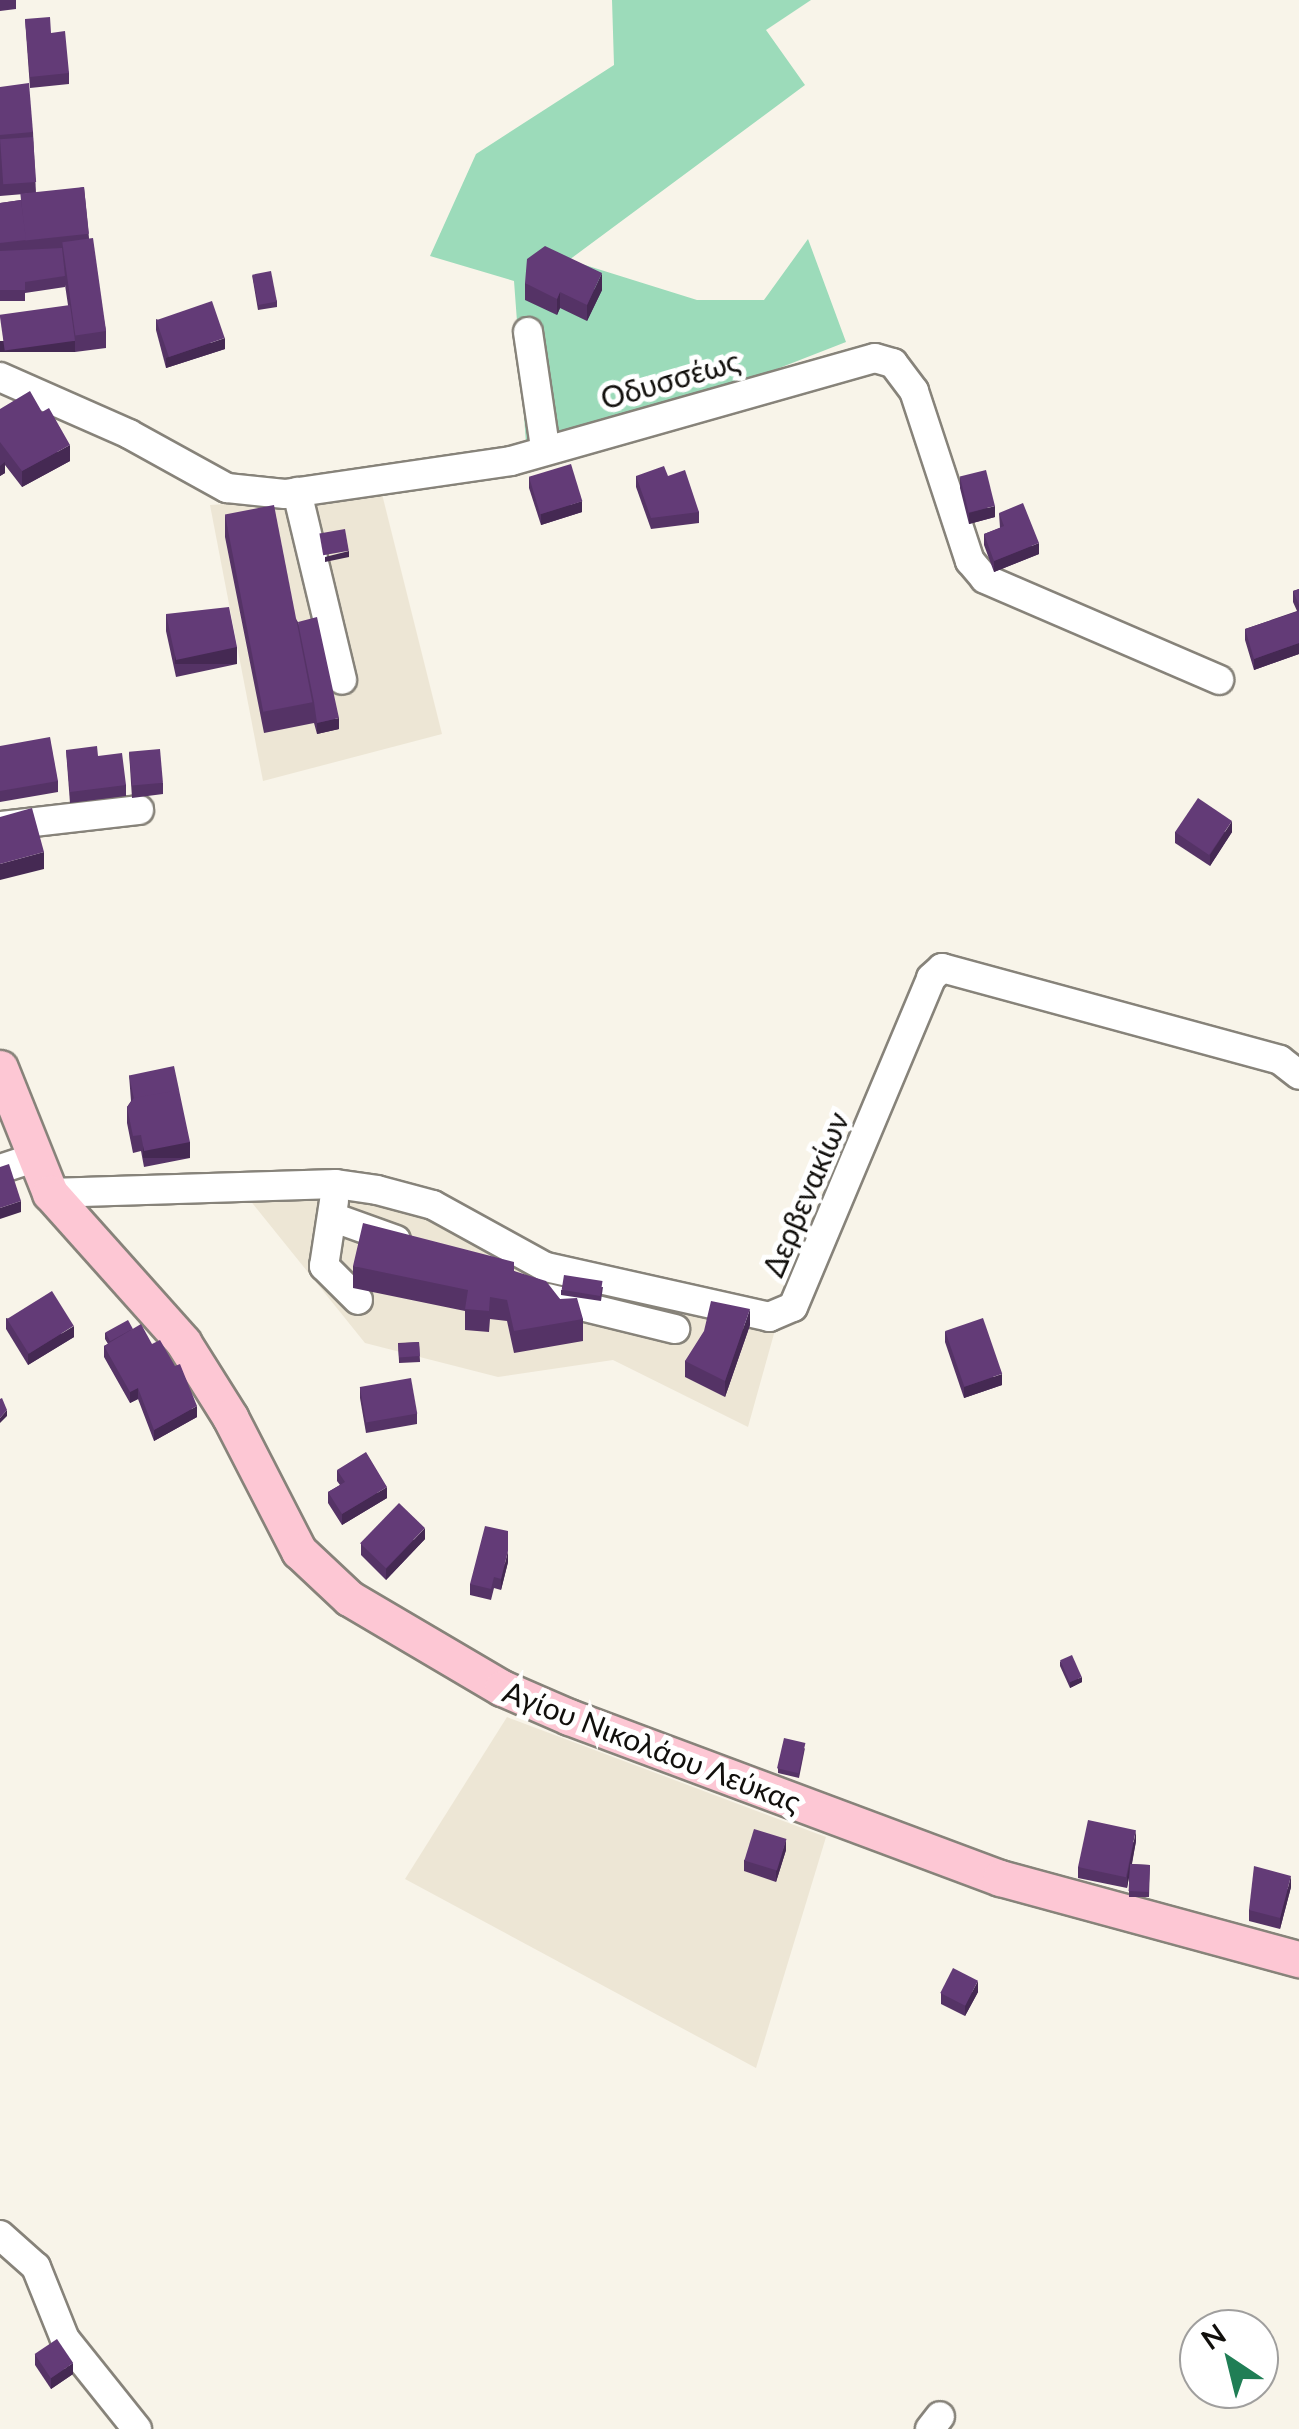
<!DOCTYPE html>
<html>
<head>
<meta charset="utf-8">
<style>
  body { margin:0 }
  #map { position:relative; width:1299px; height:2429px; overflow:hidden; background:#f8f4e9; font-family:Lato,sans-serif }
  div>[style] { position:absolute }
  .built>* { inset:0; background:#ede6d5 }
  .green>* { inset:0; background:#9cdbba }
  .roads { filter:drop-shadow(2px 0 #87837a) drop-shadow(-2px 0 #87837a) drop-shadow(0 2px #87837a) drop-shadow(0 -2px #87837a) }
  .minor>* { height:28px; margin:-14px; padding:0 14px; transform-origin:14px; border-radius:14px; background:#fff }
  .major>* { height:35px; margin:-17.5px; padding:0 17.5px; transform-origin:17.5px; border-radius:17.5px; background:#fdc7d4 }
  .wall>* { inset:0; background:#536; transform-origin:0 0 }
  .shaded-wall>* { inset:0; background:#452953; transform-origin:0 0 }
  .building>* { inset:0; background:#633b77; transform-origin:0 0 }
  span { translate:-50% -50%; white-space:nowrap; text-align:center; line-height:1.15; -webkit-text-stroke:10px #fff; paint-order:stroke }
  .street-label { font-size:30px; color:#110f0c }
  .north { position:absolute; left:1179px; top:2309px; width:100px; height:100px; box-sizing:border-box; background:#fff; border:2px solid #a09f9e; border-radius:50%; rotate:325deg; font-size:28px; font-weight:700; line-height:40px; text-align:center; color:#110f0c }
  .north::after { content:''; display:block; margin:auto; width:35px; height:45px; background:#207e55; clip-path:polygon(50% 0,100% 100%,50% 72%,0 100%) }
</style>
</head>
<body>
<div id="map">
  <div class="built">
    <i style="clip-path:polygon(382px 494px,442px 734px,263px 781px,210px 505px)"></i>
    <i style="clip-path:polygon(340px 1188px,437px 1209px,544px 1268px,777px 1323px,748px 1427px,613px 1360px,498px 1377px,365px 1343px,249px 1199px)"></i>
    <i style="clip-path:polygon(507px 1717px,826px 1837px,756px 2068px,405px 1879px)"></i>
  </div>
  <div class="green">
    <i style="clip-path:polygon(612px 0,811px 0,766px 30px,805px 85px,569px 260px,697px 300px,764px 300px,808px 239px,846px 342px,682px 406px,526px 443px,514px 281px,430px 256px,476px 154px,614px 65px)"></i>
  </div>
  <div class="roads">
    <div class="minor">
      <i style="left:528px;top:332px;width:116px;rotate:81.6deg"></i>
      <i style="left:0;top:377px;width:141px;rotate:23.8deg"></i>
      <i style="left:129px;top:434px;width:112px;rotate:28.9deg"></i>
      <i style="left:227px;top:488px;width:58px;rotate:5.9deg"></i>
      <i style="left:285px;top:494px;width:228px;rotate:-8.3deg"></i>
      <i style="left:511px;top:461px;width:378px;rotate:-15.8deg"></i>
      <i style="left:875px;top:358px;width:19px;rotate:16deg"></i>
      <i style="left:893px;top:363px;width:35px;rotate:53deg"></i>
      <i style="left:914px;top:391px;width:179px;rotate:71.8deg"></i>
      <i style="left:970px;top:561px;width:23px;rotate:50deg"></i>
      <i style="left:985px;top:579px;width:255px;rotate:23.3deg"></i>
      <i style="left:297px;top:492px;width:193px;rotate:76.5deg"></i>
      <i style="left:0;top:826px;width:140px;rotate:-6.6deg"></i>
      <i style="left:0;top:1169px;width:35px;rotate:-18deg"></i>
      <i style="left:50px;top:1193px;width:286px;rotate:-1.8deg"></i>
      <i style="left:336px;top:1184px;width:41px;rotate:8.3deg"></i>
      <i style="left:377px;top:1190px;width:58px;rotate:15deg"></i>
      <i style="left:433px;top:1205px;width:129px;rotate:28.8deg"></i>
      <i style="left:546px;top:1267px;width:229px;rotate:12.6deg"></i>
      <i style="left:769px;top:1317px;width:26px;rotate:-23deg"></i>
      <i style="left:793px;top:1307px;width:357px;rotate:-67.2deg"></i>
      <i style="left:931px;top:978px;width:15px;rotate:-42deg"></i>
      <i style="left:942px;top:968px;width:350px;rotate:15.2deg"></i>
      <i style="left:1280px;top:1060px;width:24px;rotate:38deg"></i>
      <i style="left:334px;top:1201px;width:66px;rotate:98.7deg"></i>
      <i style="left:324px;top:1266px;width:48px;rotate:45deg"></i>
      <i style="left:332px;top:1217px;width:68px;rotate:19.8deg"></i>
      <i style="left:548px;top:1298px;width:131px;rotate:13.7deg"></i>
      <i style="left:0;top:2235px;width:48px;rotate:41.6deg"></i>
      <i style="left:36px;top:2267px;width:78px;rotate:68.1deg"></i>
      <i style="left:65px;top:2339px;width:115px;rotate:51.3deg"></i>
      <i style="left:930px;top:2429px;width:16px;rotate:-52deg"></i>
    </div>
    <div class="major">
      <i style="left:0;top:1068px;width:135px;rotate:68.2deg"></i>
      <i style="left:50px;top:1193px;width:200px;rotate:48.2deg"></i>
      <i style="left:183px;top:1342px;width:89px;rotate:57.9deg"></i>
      <i style="left:230px;top:1417px;width:151px;rotate:62.8deg"></i>
      <i style="left:299px;top:1551px;width:69px;rotate:43.2deg"></i>
      <i style="left:349px;top:1598px;width:178px;rotate:30.5deg"></i>
      <i style="left:502px;top:1688px;width:73px;rotate:23.4deg"></i>
      <i style="left:569px;top:1717px;width:460px;rotate:20.5deg"></i>
      <i style="left:1000px;top:1878px;width:310px;rotate:15.2deg"></i>
    </div>
  </div>
  <div class="wall">
    <i style="clip-path:polygon(0 0,16px 0,16px 9px,0 11px)"></i>
    <i style="clip-path:polygon(25px 19px,51px 33px,69px 73px,69px 84px,30px 88px)"></i>
    <i style="clip-path:polygon(0 87px,33px 132px,36px 193px,0 196px)"></i>
    <i style="clip-path:polygon(84px 187px,89px 238px,106px 331px,106px 348px,75px 352px,65px 285px,65px 287px,25px 293px,25px 301px,0 301px,0 203px,21px 200px)"></i>
    <i style="clip-path:polygon(252px 275px,277px 301px,277px 307px,258px 310px)"></i>
    <i style="clip-path:polygon(525px 283px,602px 290px,587px 321px,560px 308px,557px 315px,525px 300px)"></i>
    <i style="clip-path:polygon(156px 319px,225px 349px,166px 368px,156px 330px)"></i>
    <i style="clip-path:polygon(0 409px,70px 461px,22px 487px,5px 465px,5px 473px,0 476px)"></i>
    <i style="clip-path:polygon(636px 476px,668px 476px,699px 512px,699px 523px,651px 529px,636px 487px)"></i>
    <i style="clip-path:polygon(529px 477px,582px 512px,541px 525px,529px 488px)"></i>
    <i style="clip-path:polygon(960px 477px,995px 517px,969px 524px,960px 488px)"></i>
    <i style="clip-path:polygon(999px 513px,1039px 554px,994px 572px,984px 545px,984px 534px,1000px 528px)"></i>
    <i style="clip-path:polygon(225px 515px,298px 622px,339px 729px,317px 734px,314px 723px,264px 733px,225px 537px)"></i>
    <i style="clip-path:polygon(1299px 589px,1299px 654px,1254px 670px,1245px 640px,1245px 629px,1297px 611px,1293px 602px,1293px 591px)"></i>
    <i style="clip-path:polygon(166px 614px,237px 664px,176px 677px,166px 631px)"></i>
    <i style="clip-path:polygon(0 746px,58px 781px,58px 792px,0 802px)"></i>
    <i style="clip-path:polygon(66px 750px,98px 756px,126px 785px,126px 796px,70px 803px)"></i>
    <i style="clip-path:polygon(129px 752px,163px 783px,163px 794px,132px 798px)"></i>
    <i style="clip-path:polygon(1175px 832px,1232px 832px,1210px 866px,1175px 843px)"></i>
    <i style="clip-path:polygon(129px 1075px,190px 1158px,144px 1167px,141px 1151px,133px 1153px,127px 1123px,127px 1107px,131px 1101px)"></i>
    <i style="clip-path:polygon(353px 1266px,514px 1271px,560px 1299px,583px 1319px,583px 1341px,514px 1353px,507px 1321px,490px 1319px,489px 1332px,465px 1330px,465px 1311px,353px 1288px)"></i>
    <i style="clip-path:polygon(603px 1287px,601px 1301px,561px 1295px,561px 1290px)"></i>
    <i style="clip-path:polygon(6px 1318px,74px 1337px,28px 1365px,6px 1329px)"></i>
    <i style="clip-path:polygon(750px 1325px,725px 1397px,685px 1377px,685px 1361px)"></i>
    <i style="clip-path:polygon(133px 1329px,197px 1417px,154px 1441px,138px 1399px,130px 1403px,104px 1357px,104px 1346px,108px 1344px,105px 1339px,105px 1333px)"></i>
    <i style="clip-path:polygon(945px 1331px,1002px 1385px,964px 1398px,945px 1342px)"></i>
    <i style="left:419px;top:1342px;width:20px;height:21px;rotate:87deg"></i>
    <i style="clip-path:polygon(360px 1387px,417px 1413px,417px 1424px,366px 1433px,360px 1398px)"></i>
    <i style="clip-path:polygon(337px 1470px,387px 1498px,342px 1525px,328px 1503px,328px 1492px,340px 1485px,337px 1481px)"></i>
    <i style="clip-path:polygon(425px 1539px,386px 1580px,361px 1555px,361px 1544px)"></i>
    <i style="clip-path:polygon(508px 1562px,501px 1590px,494px 1588px,491px 1600px,470px 1595px,470px 1584px)"></i>
    <i style="clip-path:polygon(1060px 1661px,1082px 1682px,1070px 1688px,1060px 1666px)"></i>
    <i style="clip-path:polygon(805px 1748px,799px 1778px,778px 1773px,778px 1768px)"></i>
    <i style="clip-path:polygon(1136px 1841px,1132px 1864px,1150px 1865px,1149px 1897px,1129px 1897px,1129px 1876px,1127px 1888px,1078px 1878px,1078px 1867px)"></i>
    <i style="clip-path:polygon(786px 1850px,776px 1882px,744px 1871px,744px 1860px)"></i>
    <i style="clip-path:polygon(1291px 1887px,1280px 1929px,1249px 1921px,1249px 1910px)"></i>
    <i style="clip-path:polygon(978px 1992px,965px 2016px,941px 2004px,941px 1993px)"></i>
    <i style="clip-path:polygon(35px 2354px,73px 2374px,51px 2389px,35px 2365px)"></i>
  </div>
  <div class="shaded-wall">
    <i style="clip-path:polygon(602px 273px,602px 290px,587px 321px,587px 305px)"></i>
    <i style="clip-path:polygon(560px 292px,560px 308px,557px 315px,557px 299px)"></i>
    <i style="clip-path:polygon(225px 338px,225px 349px,166px 368px,166px 358px)"></i>
    <i style="left:75px;top:341px;width:11px;height:76px;rotate:90deg"></i>
    <i style="clip-path:polygon(70px 445px,70px 461px,22px 487px,22px 471px)"></i>
    <i style="clip-path:polygon(5px 462px,5px 473px,0 476px,0 466px)"></i>
    <i style="clip-path:polygon(582px 501px,582px 512px,541px 525px,541px 514px)"></i>
    <i style="clip-path:polygon(995px 506px,995px 517px,969px 524px,969px 513px)"></i>
    <i style="clip-path:polygon(1039px 543px,1039px 554px,994px 572px,994px 561px)"></i>
    <i style="clip-path:polygon(349px 551px,349px 557px,325px 562px,325px 557px)"></i>
    <i style="clip-path:polygon(1299px 643px,1299px 654px,1254px 670px,1254px 659px)"></i>
    <i style="left:237px;top:647px;width:17px;height:62px;rotate:90deg"></i>
    <i style="clip-path:polygon(339px 718px,339px 729px,317px 734px,317px 723px)"></i>
    <i style="clip-path:polygon(1232px 821px,1232px 832px,1210px 866px,1210px 855px)"></i>
    <i style="clip-path:polygon(44px 852px,44px 869px,0 880px,0 864px)"></i>
    <i style="left:190px;top:1142px;width:16px;height:47px;rotate:90deg"></i>
    <i style="clip-path:polygon(21px 1201px,21px 1212px,0 1219px,0 1208px)"></i>
    <i style="clip-path:polygon(750px 1309px,750px 1325px,725px 1397px,725px 1381px)"></i>
    <i style="clip-path:polygon(74px 1326px,74px 1337px,28px 1365px,28px 1354px)"></i>
    <i style="clip-path:polygon(1002px 1374px,1002px 1385px,964px 1398px,964px 1387px)"></i>
    <i style="clip-path:polygon(138px 1388px,138px 1399px,130px 1403px,130px 1392px)"></i>
    <i style="clip-path:polygon(197px 1406px,197px 1417px,154px 1441px,154px 1430px)"></i>
    <i style="clip-path:polygon(7px 1410px,7px 1416px,0 1423px,0 1418px)"></i>
    <i style="clip-path:polygon(387px 1487px,387px 1498px,342px 1525px,342px 1514px)"></i>
    <i style="clip-path:polygon(425px 1528px,425px 1539px,386px 1580px,386px 1569px)"></i>
    <i style="clip-path:polygon(508px 1551px,508px 1562px,501px 1590px,501px 1579px)"></i>
    <i style="clip-path:polygon(1082px 1677px,1082px 1682px,1070px 1688px,1070px 1682px)"></i>
    <i style="clip-path:polygon(1136px 1830px,1136px 1841px,1127px 1888px,1127px 1877px)"></i>
    <i style="clip-path:polygon(786px 1839px,786px 1850px,776px 1882px,776px 1871px)"></i>
    <i style="clip-path:polygon(1291px 1876px,1291px 1887px,1280px 1929px,1280px 1918px)"></i>
    <i style="clip-path:polygon(978px 1981px,978px 1992px,965px 2016px,965px 2005px)"></i>
    <i style="clip-path:polygon(73px 2363px,73px 2374px,51px 2389px,51px 2378px)"></i>
  </div>
  <div class="building">
    <i style="clip-path:polygon(50px 17px,51px 33px,65px 31px,69px 73px,30px 77px,25px 19px)"></i>
    <i style="clip-path:polygon(29px 83px,33px 132px,0 135px,0 87px)"></i>
    <i style="left:33px;top:137px;width:45px;height:33px;rotate:86deg"></i>
    <i style="left:84px;top:187px;width:47px;height:64px;rotate:84deg"></i>
    <i style="clip-path:polygon(21px 200px,26px 240px,0 243px,0 203px)"></i>
    <i style="left:93px;top:238px;width:94px;height:31px;rotate:82deg"></i>
    <i style="clip-path:polygon(545px 246px,602px 273px,587px 305px,560px 292px,557px 299px,525px 283px,527px 259px)"></i>
    <i style="clip-path:polygon(62px 248px,65px 276px,25px 282px,25px 290px,0 290px,0 251px)"></i>
    <i style="left:271px;top:271px;width:31px;height:19px;rotate:79deg"></i>
    <i style="left:212px;top:301px;width:39px;height:59px;rotate:71deg"></i>
    <i style="left:70px;top:305px;width:36px;height:71px;rotate:82deg"></i>
    <i style="clip-path:polygon(30px 391px,42px 412px,49px 408px,70px 445px,22px 471px,0 442px,0 409px)"></i>
    <i style="left:571px;top:464px;width:39px;height:44px;rotate:73deg"></i>
    <i style="clip-path:polygon(664px 466px,668px 476px,685px 470px,699px 512px,651px 518px,636px 476px)"></i>
    <i style="left:986px;top:470px;width:37px;height:27px;rotate:76deg"></i>
    <i style="clip-path:polygon(1023px 503px,1039px 543px,994px 561px,984px 534px,1004px 526px,999px 513px)"></i>
    <i style="left:274px;top:505px;width:201px;height:50px;rotate:79deg"></i>
    <i style="left:345px;top:529px;width:22px;height:26px;rotate:80deg"></i>
    <i style="clip-path:polygon(1299px 589px,1299px 605px,1293px 591px)"></i>
    <i style="clip-path:polygon(229px 607px,237px 647px,176px 660px,166px 614px)"></i>
    <i style="clip-path:polygon(1299px 611px,1299px 643px,1254px 659px,1245px 629px)"></i>
    <i style="clip-path:polygon(317px 617px,339px 718px,317px 723px,314px 702px,298px 622px)"></i>
    <i style="clip-path:polygon(50px 737px,58px 781px,0 791px,0 746px)"></i>
    <i style="clip-path:polygon(97px 746px,98px 756px,122px 753px,126px 785px,70px 792px,66px 750px)"></i>
    <i style="left:160px;top:749px;width:34px;height:31px;rotate:85deg"></i>
    <i style="left:1198px;top:798px;width:41px;height:41px;rotate:34deg"></i>
    <i style="clip-path:polygon(32px 808px,44px 852px,0 864px,0 817px)"></i>
    <i style="left:174px;top:1066px;width:25px;height:46px;rotate:78deg"></i>
    <i style="clip-path:polygon(179px 1090px,190px 1142px,144px 1151px,141px 1135px,133px 1136px,127px 1107px,134px 1098px)"></i>
    <i style="clip-path:polygon(9px 1164px,21px 1201px,0 1208px,0 1167px)"></i>
    <i style="clip-path:polygon(363px 1223px,514px 1262px,514px 1271px,546px 1281px,560px 1299px,577px 1298px,583px 1319px,514px 1331px,507px 1300px,490px 1297px,489px 1311px,465px 1309px,468px 1290px,353px 1266px)"></i>
    <i style="left:564px;top:1275px;width:39px;height:15px;rotate:9deg"></i>
    <i style="left:52px;top:1291px;width:41px;height:53px;rotate:58deg"></i>
    <i style="clip-path:polygon(711px 1301px,750px 1309px,725px 1381px,685px 1361px,704px 1331px)"></i>
    <i style="left:983px;top:1318px;width:59px;height:40px;rotate:71deg"></i>
    <i style="left:128px;top:1320px;width:10px;height:26px;rotate:61deg"></i>
    <i style="clip-path:polygon(141px 1324px,152px 1344px,160px 1340px,175px 1366px,180px 1364px,197px 1406px,154px 1430px,138px 1388px,130px 1392px,104px 1346px)"></i>
    <i style="left:419px;top:1342px;width:14px;height:21px;rotate:86deg"></i>
    <i style="left:411px;top:1378px;width:36px;height:52px;rotate:80deg"></i>
    <i style="clip-path:polygon(2px 1398px,7px 1410px,0 1418px,0 1399px)"></i>
    <i style="clip-path:polygon(366px 1452px,387px 1487px,342px 1514px,328px 1492px,345px 1482px,337px 1470px)"></i>
    <i style="left:399px;top:1503px;width:36px;height:56px;rotate:44deg"></i>
    <i style="clip-path:polygon(485px 1526px,508px 1531px,508px 1551px,501px 1579px,494px 1577px,491px 1589px,470px 1584px)"></i>
    <i style="left:1072px;top:1655px;width:24px;height:13px;rotate:66deg"></i>
    <i style="left:784px;top:1738px;width:22px;height:31px;rotate:13deg"></i>
    <i style="left:1088px;top:1820px;width:49px;height:48px;rotate:12deg"></i>
    <i style="left:754px;top:1829px;width:34px;height:33px;rotate:17deg"></i>
    <i style="left:1130px;top:1864px;width:20px;height:27px;rotate:3deg"></i>
    <i style="clip-path:polygon(1254px 1866px,1291px 1876px,1280px 1918px,1249px 1910px)"></i>
    <i style="left:953px;top:1968px;width:28px;height:28px;rotate:27deg"></i>
    <i style="left:57px;top:2339px;width:29px;height:27px;rotate:56deg"></i>
  </div>
  <div class="street-label">
    <span style="left:670px;top:379px;rotate:-16deg">Οδυσσέως</span>
    <span style="left:805px;top:1194px;rotate:-67deg">Δερβενακίων</span>
    <span style="left:652px;top:1746px;rotate:21deg">Αγίου Νικολάου Λεύκας</span>
  </div>
  <div class="north">N</div>
</div>
</body>
</html>
